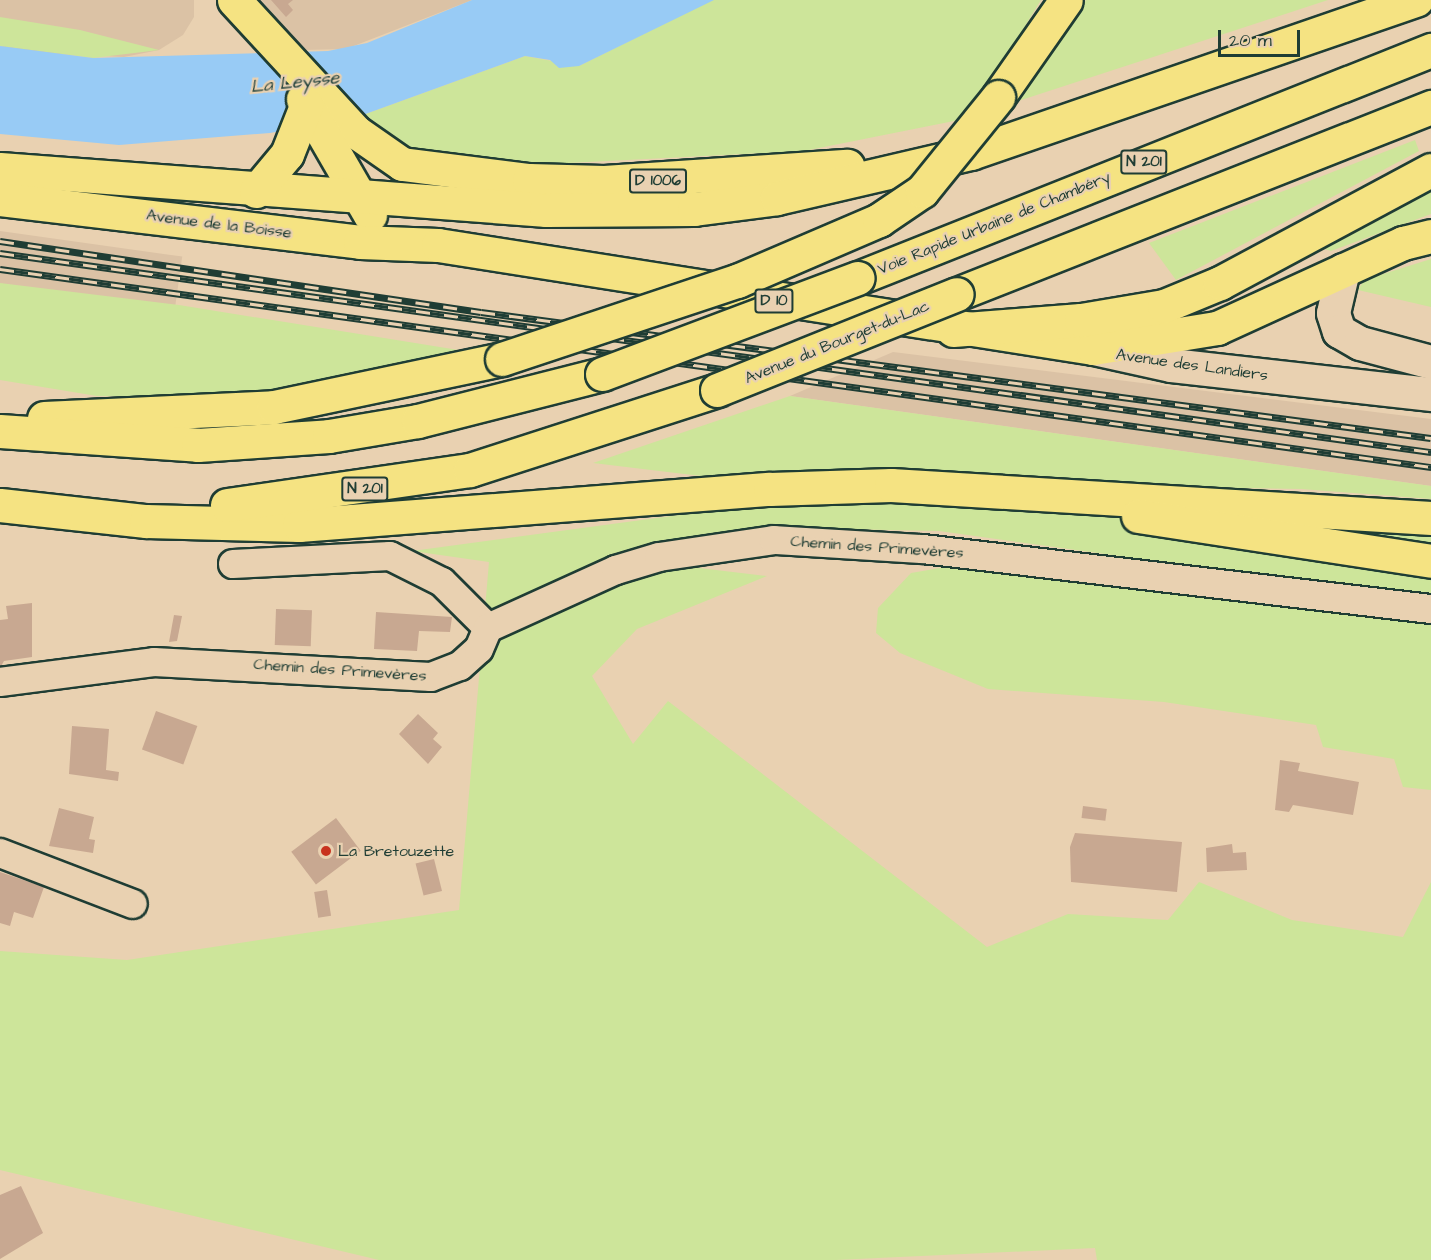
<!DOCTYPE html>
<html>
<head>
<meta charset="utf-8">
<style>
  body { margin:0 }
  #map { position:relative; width:1431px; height:1260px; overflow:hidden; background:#e9d1b1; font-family:"Architects Daughter",sans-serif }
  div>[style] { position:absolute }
  .built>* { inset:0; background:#dbc2a5; transform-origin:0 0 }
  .green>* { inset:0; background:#cde59a }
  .water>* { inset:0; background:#98cbf5 }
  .building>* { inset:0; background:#c8a891; transform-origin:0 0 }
  .roads { filter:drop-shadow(2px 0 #1f3d34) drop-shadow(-2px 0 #1f3d34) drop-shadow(0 2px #1f3d34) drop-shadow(0 -2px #1f3d34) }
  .minor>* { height:28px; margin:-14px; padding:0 14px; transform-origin:14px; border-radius:14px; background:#e9d1b1 }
  .secondary>* { height:33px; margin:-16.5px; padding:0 16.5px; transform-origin:16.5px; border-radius:16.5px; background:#e9d1b1 }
  .primary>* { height:33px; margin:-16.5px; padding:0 16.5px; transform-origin:16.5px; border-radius:16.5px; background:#f5e382 }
  .trunk>* { height:33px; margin:-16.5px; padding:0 16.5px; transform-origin:16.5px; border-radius:16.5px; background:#f5e382 }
  .rail>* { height:7px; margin-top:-3.5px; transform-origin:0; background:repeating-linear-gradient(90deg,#e9d1b1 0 14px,#1f3d34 0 28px); box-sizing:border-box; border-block:2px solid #1f3d34 }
  .bridges { filter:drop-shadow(2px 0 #1f3d34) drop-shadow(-2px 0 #1f3d34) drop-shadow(0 2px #1f3d34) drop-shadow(0 -2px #1f3d34) }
  .trunk-bridge>* { height:33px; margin:-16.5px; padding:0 16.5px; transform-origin:16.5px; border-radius:16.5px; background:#f5e382 }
  .dots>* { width:16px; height:16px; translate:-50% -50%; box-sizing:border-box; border:3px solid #e9d1b1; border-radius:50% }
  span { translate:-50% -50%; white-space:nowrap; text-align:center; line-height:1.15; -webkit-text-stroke:4.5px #e9d1b1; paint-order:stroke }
  .shield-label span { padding:2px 4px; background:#e9d1b1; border:2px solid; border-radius:4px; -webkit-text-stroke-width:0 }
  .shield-label { font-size:15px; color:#1f3d34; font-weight:700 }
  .street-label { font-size:16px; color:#1f3d34 }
  .poi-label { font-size:16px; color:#1f3d34 }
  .left { translate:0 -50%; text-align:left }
  .water-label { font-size:18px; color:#25443e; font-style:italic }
  .scale { position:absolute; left:1218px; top:30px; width:82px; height:27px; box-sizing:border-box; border:3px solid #1f3d34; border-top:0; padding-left:8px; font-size:18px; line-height:21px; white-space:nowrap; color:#1f3d34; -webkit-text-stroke:4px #e9d1b1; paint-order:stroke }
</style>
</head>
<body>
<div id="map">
  <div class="built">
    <i style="clip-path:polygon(0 0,194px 0,194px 17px,183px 35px,159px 50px,124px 57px,37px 53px,0 46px)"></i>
    <i style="clip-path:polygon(261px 0,472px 0,346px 49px,303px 50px)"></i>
    <i style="left:0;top:231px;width:184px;height:52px;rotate:8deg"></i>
    <i style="clip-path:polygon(893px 352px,1431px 419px,1431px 486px,790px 396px)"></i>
  </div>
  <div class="green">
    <i style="clip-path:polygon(712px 0,1041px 0,969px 118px,804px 151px,529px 165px,405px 151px,360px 116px,525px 56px,579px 66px)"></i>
    <i style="clip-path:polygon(1086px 0,1328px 0,1012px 103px)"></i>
    <i style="clip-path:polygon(0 17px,80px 30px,159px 50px,93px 58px,0 46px)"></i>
    <i style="clip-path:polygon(1415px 140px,1419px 151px,1176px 280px,1149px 243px)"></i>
    <i style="clip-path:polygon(1431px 185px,1431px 214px,1331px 251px,1312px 245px)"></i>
    <i style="clip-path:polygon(1431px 259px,1431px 307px,1358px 290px,1364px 280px)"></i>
    <i style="clip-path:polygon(0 283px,179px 305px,477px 353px,233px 399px,97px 396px,0 380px)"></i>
    <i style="clip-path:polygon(790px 396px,1431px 486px,1431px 499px,1301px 489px,734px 480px,593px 463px)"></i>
    <i style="clip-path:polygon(790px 500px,960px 500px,1431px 529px,1431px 599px,939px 531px,790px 528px,616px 558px,767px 576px,637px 629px,592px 676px,633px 744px,668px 701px,987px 947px,1068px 914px,1168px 920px,1199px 882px,1292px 920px,1403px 937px,1431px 882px,1431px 1260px,1097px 1260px,1095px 1248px,835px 1260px,379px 1260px,0 1170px,0 951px,127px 960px,459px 910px,489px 562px,412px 551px)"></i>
    <i style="clip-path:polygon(951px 566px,1431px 619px,1431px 790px,1403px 787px,1394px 759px,1323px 747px,1316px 725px,1164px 702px,988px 689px,900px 653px,876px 633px,878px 608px,911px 573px)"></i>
  </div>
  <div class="water">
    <i style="clip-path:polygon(472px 0,714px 0,579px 66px,559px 68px,550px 60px,525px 56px,360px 116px,270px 133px,119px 145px,0 134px,0 46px,93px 58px,328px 51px,367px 43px)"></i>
  </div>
  <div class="building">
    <i style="clip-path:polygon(271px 0,293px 0,288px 4px,293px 10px,286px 17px)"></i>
    <i style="clip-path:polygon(32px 603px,32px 657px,4px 661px,0 668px,0 620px,8px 619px,6px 606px)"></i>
    <i style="left:276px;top:609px;width:36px;height:36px;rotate:2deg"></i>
    <i style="clip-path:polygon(376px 612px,452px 617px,450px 632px,419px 631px,417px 651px,374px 649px)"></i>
    <i style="clip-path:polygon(174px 615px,182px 616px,177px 641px,169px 642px)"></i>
    <i style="left:156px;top:711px;width:44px;height:41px;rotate:20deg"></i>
    <i style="clip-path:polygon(418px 714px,438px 733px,433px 739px,442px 747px,428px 764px,399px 734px)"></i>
    <i style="clip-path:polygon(72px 726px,109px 729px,106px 770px,119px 772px,118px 781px,69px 774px)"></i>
    <i style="clip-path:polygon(1280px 760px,1300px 763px,1298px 771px,1359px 782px,1353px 815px,1293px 805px,1289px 812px,1275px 810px)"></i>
    <i style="left:1083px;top:806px;width:24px;height:12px;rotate:7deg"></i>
    <i style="clip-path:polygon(59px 808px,94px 817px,89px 839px,95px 840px,93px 853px,49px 846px)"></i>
    <i style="left:336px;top:818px;width:41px;height:56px;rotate:53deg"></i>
    <i style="clip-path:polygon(1075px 833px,1182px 842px,1177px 892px,1071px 882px,1070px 847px)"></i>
    <i style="clip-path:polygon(1232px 844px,1233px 853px,1246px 852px,1247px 870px,1207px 872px,1206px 848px)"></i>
    <i style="left:434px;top:859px;width:33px;height:19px;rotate:76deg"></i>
    <i style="clip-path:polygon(0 872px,44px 887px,33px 918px,14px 912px,10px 926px,0 923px)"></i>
    <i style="left:327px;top:890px;width:26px;height:13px;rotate:81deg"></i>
    <i style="clip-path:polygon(21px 1186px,43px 1233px,0 1259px,0 1195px)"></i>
  </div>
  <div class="roads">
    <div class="minor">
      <i style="left:233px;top:564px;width:157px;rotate:-2.9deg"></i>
      <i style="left:390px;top:556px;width:58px;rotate:26.6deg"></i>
      <i style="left:442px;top:582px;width:65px;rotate:45deg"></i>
      <i style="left:0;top:682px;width:155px;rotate:-7.4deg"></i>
      <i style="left:154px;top:662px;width:277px;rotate:3.1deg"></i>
      <i style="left:431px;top:677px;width:31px;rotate:-21deg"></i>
      <i style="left:460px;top:666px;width:25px;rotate:-42deg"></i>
      <i style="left:479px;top:649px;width:23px;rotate:-67deg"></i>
      <i style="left:488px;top:628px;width:141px;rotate:-24.4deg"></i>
      <i style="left:616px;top:570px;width:45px;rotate:-16.8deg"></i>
      <i style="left:659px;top:557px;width:116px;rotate:-8.4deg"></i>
      <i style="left:774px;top:540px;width:149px;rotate:3.5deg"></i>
      <i style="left:923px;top:549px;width:512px;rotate:6.74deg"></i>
      <i style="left:0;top:853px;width:142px;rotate:21deg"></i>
    </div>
    <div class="secondary">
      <i style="left:1343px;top:270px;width:44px;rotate:103.1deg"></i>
      <i style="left:1333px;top:313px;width:19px;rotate:72deg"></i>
      <i style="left:1339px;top:331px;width:24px;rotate:30deg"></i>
      <i style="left:1360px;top:343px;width:73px;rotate:15deg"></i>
      <i style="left:1093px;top:348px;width:80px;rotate:12.3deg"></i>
      <i style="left:1171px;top:365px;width:262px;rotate:6.4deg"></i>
    </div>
    <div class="primary">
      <i style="left:234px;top:0;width:180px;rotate:47.3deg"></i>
      <i style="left:356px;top:132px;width:56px;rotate:34.8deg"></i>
      <i style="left:402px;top:164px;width:128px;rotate:7.2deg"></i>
      <i style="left:529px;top:180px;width:75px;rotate:1.5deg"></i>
      <i style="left:604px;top:182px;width:244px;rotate:-3.8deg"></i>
      <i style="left:303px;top:99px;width:134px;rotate:60deg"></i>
      <i style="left:0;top:169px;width:548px;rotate:4.29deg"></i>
      <i style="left:546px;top:210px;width:148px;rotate:-0.4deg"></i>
      <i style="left:694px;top:209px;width:84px;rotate:-7.5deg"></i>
      <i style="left:777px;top:198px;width:199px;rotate:-13.1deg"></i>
      <i style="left:971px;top:153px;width:471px;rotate:-19deg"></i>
      <i style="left:256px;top:191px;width:48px;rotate:-50deg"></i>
      <i style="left:287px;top:154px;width:52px;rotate:-68.4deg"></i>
      <i style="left:0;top:199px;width:363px;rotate:6.8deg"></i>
      <i style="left:360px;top:242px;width:78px;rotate:2.2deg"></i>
      <i style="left:438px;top:245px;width:663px;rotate:8.94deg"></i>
      <i style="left:1093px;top:348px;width:126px;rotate:-9.2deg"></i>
      <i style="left:1217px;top:328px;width:205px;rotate:-24.6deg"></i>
      <i style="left:1403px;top:243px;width:29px;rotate:-14deg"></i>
    </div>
    <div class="trunk">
      <i style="left:998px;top:97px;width:118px;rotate:-55deg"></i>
      <i style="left:858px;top:278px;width:617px;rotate:-21.7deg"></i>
      <i style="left:957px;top:294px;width:510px;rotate:-21.53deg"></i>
      <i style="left:953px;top:330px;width:128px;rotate:-4.5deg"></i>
      <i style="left:1081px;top:320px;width:84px;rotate:-9.6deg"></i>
      <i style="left:1164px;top:306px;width:61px;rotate:-22.3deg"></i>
      <i style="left:1220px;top:283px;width:239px;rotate:-28.2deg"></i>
      <i style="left:44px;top:418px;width:230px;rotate:-2.7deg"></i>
      <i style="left:274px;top:407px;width:233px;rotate:-11.9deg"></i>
      <i style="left:0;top:431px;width:198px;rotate:4deg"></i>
      <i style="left:198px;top:445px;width:131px;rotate:-3.9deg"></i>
      <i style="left:329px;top:436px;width:90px;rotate:-9.6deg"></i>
      <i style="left:418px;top:421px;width:190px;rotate:-14.3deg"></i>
      <i style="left:0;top:505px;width:147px;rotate:6.3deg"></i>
      <i style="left:146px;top:521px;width:153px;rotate:1.5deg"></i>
      <i style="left:299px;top:525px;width:472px;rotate:-4.4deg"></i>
      <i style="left:770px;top:489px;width:121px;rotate:-1.9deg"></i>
      <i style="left:891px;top:485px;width:541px;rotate:3.5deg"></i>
      <i style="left:227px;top:505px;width:246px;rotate:-8.2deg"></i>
      <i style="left:470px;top:470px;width:260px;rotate:-17.9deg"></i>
      <i style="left:1138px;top:516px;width:296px;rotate:8.7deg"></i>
    </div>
  </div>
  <div class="rail">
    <i style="left:0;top:241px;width:486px;rotate:8.4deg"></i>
    <i style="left:481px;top:312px;width:958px;rotate:7.56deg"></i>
    <i style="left:0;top:253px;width:1445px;rotate:7.92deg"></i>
    <i style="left:0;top:269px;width:1445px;rotate:7.88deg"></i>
  </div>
  <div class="bridges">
    <div class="trunk-bridge">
      <i style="left:502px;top:359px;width:248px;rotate:-18.4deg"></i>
      <i style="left:737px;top:281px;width:155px;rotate:-23.2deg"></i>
      <i style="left:879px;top:220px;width:52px;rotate:-34deg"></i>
      <i style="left:922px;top:191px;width:121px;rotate:-51deg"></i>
      <i style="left:602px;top:374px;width:273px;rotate:-20.6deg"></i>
      <i style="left:717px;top:390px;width:258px;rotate:-21.8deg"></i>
    </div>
  </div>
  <div class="dots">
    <i style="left:326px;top:851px;background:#c8321e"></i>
  </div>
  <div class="shield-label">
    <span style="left:1144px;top:162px">N 201</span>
    <span style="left:658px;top:181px">D 1006</span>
    <span style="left:774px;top:301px">D 10</span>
    <span style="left:365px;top:489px">N 201</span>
  </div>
  <div class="street-label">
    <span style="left:994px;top:223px;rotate:-22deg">Voie Rapide Urbaine de Chambéry</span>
    <span style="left:219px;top:224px;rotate:7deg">Avenue de la Boisse</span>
    <span style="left:837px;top:342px;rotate:-22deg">Avenue du Bourget-du-Lac</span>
    <span style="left:1192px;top:365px;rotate:8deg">Avenue des Landiers</span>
    <span style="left:877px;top:547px;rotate:4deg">Chemin des Primevères</span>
    <span style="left:340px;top:670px;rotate:4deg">Chemin des Primevères</span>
  </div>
  <div class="poi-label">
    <span class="left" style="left:338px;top:851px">La Bretouzette</span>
  </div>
  <div class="water-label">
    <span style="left:295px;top:83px;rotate:-6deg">La Leysse</span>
  </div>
  <div class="scale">20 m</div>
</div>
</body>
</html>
